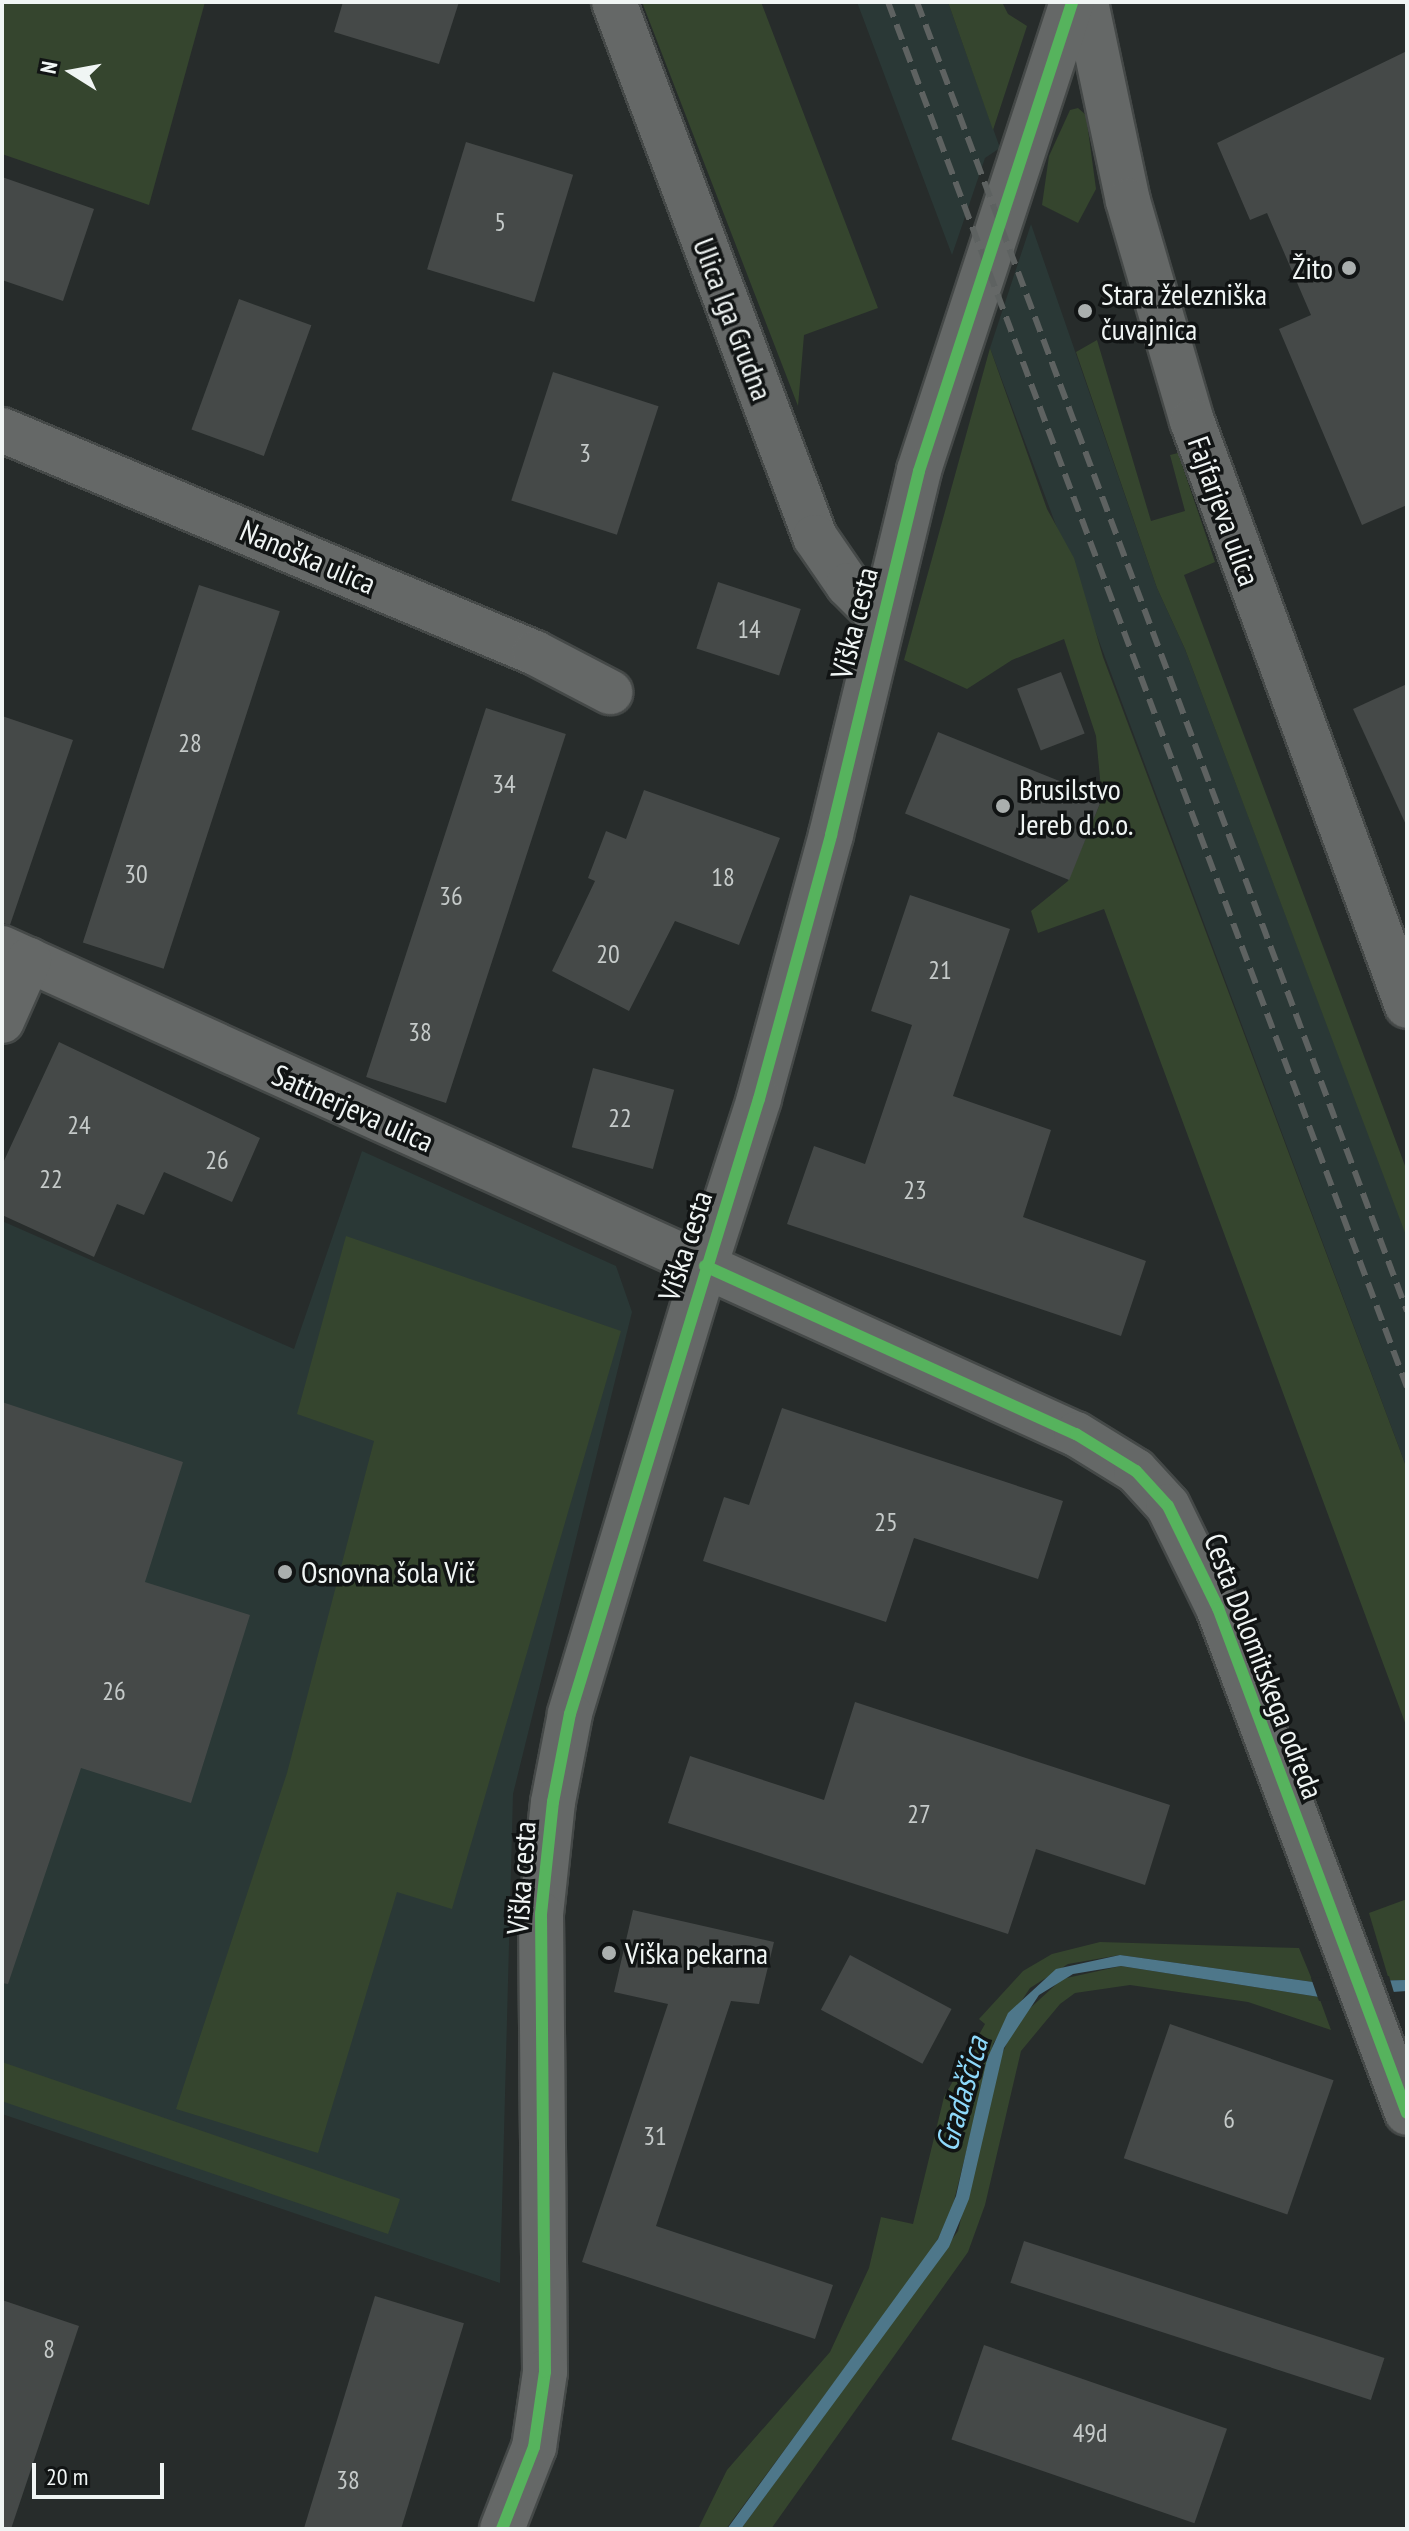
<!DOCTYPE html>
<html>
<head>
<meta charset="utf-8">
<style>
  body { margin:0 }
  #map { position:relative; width:1409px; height:2531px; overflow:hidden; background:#272c2b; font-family:"PT Sans Narrow",sans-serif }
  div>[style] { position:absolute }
  .built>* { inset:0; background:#2a3836 }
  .green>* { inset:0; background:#35452e; transform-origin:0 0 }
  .water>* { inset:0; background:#4e778a }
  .pier>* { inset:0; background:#272c2b }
  .building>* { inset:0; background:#454948; transform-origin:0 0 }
  .roads { filter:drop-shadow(2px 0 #454948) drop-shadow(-2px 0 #454948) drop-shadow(0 2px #454948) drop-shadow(0 -2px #454948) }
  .minor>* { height:44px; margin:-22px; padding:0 22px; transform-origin:22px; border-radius:22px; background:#656867 }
  .tertiary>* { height:44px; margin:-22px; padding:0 22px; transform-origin:22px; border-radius:22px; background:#656867 }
  .rail>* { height:6px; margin-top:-3px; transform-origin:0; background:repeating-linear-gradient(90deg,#5e6261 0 16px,transparent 0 24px) }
  .cycleway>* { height:12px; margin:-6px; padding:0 6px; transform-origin:6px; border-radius:6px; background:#56b35d }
  .dots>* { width:22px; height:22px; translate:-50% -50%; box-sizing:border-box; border:4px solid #111414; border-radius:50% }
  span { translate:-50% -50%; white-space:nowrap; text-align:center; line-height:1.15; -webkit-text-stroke:7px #111414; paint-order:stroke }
  .number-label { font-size:26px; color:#c5cac9 }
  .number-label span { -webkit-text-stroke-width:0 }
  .poi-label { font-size:30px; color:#f0f5f4 }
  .right { translate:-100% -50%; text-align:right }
  .left { translate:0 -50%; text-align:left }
  .street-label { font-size:30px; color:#f0f5f4 }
  .water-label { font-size:32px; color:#8ed9fb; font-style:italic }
  .frame { position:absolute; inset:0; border:4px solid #f0f5f4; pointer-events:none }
  .north { position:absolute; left:32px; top:32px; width:80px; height:80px; -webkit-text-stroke:6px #111414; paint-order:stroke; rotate:281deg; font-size:22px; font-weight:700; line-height:32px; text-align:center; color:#f0f5f4 }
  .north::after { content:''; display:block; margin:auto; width:28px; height:36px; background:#f0f5f4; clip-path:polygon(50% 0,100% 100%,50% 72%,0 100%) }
  .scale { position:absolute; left:32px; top:2463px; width:132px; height:36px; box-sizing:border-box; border:4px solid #f0f5f4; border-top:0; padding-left:10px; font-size:24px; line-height:28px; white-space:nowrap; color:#f0f5f4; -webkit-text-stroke:6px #111414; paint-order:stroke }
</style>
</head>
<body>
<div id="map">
  <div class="built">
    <i style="clip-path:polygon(857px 2px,948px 2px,1000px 148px,985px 158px,952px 255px)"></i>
    <i style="clip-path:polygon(1031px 224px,1157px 588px,1185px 649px,1386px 1180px,1407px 1170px,1407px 1469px,990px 348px)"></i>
    <i style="clip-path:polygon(362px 1151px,616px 1266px,632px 1312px,513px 1794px,500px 2283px,2px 2114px,2px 1221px,294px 1349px)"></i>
  </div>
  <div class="green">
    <i style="clip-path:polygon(2px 2px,205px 2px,149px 205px,2px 154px)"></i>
    <i style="clip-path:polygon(642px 2px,761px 2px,878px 308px,804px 335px,798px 406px)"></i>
    <i style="clip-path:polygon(948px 2px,1002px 2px,1008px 14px,1027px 26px,993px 130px)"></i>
    <i style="clip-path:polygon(1078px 108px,1086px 115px,1096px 189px,1078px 223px,1042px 205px,1049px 156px,1070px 110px)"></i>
    <i style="clip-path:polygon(1097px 340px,1151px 521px,1185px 511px,1170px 455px,1178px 453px,1215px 562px,1184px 575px,1407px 1171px,1407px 1238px,1185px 649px,1157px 588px,1076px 352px)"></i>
    <i style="clip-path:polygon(990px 348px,1047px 509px,1074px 558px,1103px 657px,1407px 1469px,1407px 1728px,1104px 909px,1038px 933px,1031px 911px,1068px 881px,1102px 799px,1096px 736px,1064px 639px,1012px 660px,967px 689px,904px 660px)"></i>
    <i style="clip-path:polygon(346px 1236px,621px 1331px,452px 1909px,397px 1892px,318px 2153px,176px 2109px,287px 1773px,374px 1441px,297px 1414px)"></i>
    <i style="clip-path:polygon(1407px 1899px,1407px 1980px,1389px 1980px,1369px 1913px)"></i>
    <i style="clip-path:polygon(1100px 1942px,1299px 1948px,1313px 1982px,1120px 1955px,1068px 1964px,1030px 1988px,993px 2044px,951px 2213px,932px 2250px,726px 2529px,698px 2529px,727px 2470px,830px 2352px,869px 2268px,881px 2217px,913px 2224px,944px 2097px,985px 2024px,979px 2019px,1023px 1971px,1052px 1954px)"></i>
    <i style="clip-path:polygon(1121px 1966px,1319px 1997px,1331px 2030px,1248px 2002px,1130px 1985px,1075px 1993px,1060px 2004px,1021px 2051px,985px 2205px,968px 2252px,771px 2529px,741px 2529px,958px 2231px,999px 2061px,1017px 2020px,1062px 1979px)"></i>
    <i style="left:2px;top:2062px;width:421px;height:37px;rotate:19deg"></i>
  </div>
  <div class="water">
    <i style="clip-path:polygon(1120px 1955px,1313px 1982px,1407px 1980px,1407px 1991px,1319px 1997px,1121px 1966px,1073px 1974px,1039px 1995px,1004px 2048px,969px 2199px,949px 2247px,741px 2529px,727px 2529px,938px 2239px,956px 2196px,987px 2059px,1008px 2013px,1056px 1969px)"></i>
  </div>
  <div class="pier">
    <i style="clip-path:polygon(1389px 1976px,1395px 1996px,1319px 2001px,1311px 1978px)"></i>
  </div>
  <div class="building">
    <i style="clip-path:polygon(343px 2px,459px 2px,439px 64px,334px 32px)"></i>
    <i style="clip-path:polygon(1407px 51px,1407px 505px,1362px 525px,1279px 329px,1311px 315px,1267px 213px,1250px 220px,1217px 143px)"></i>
    <i style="left:466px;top:142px;width:112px;height:133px;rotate:17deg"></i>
    <i style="clip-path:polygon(2px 177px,94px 209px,63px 301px,2px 280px)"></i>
    <i style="left:239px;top:299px;width:77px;height:139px;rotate:20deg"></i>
    <i style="left:553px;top:372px;width:111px;height:135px;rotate:18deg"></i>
    <i style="left:718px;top:582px;width:87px;height:70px;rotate:18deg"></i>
    <i style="left:199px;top:585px;width:85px;height:376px;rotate:18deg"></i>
    <i style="left:1061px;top:672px;width:66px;height:47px;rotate:69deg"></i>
    <i style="clip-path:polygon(1407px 684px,1407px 827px,1353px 709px)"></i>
    <i style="left:486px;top:708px;width:84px;height:388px;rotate:18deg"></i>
    <i style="clip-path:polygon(2px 716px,73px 740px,10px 925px,2px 923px)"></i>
    <i style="left:938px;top:732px;width:177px;height:88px;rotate:22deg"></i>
    <i style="clip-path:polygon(644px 790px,780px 838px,739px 945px,675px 921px,629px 1011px,552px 971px,595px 881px,588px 878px,606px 831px,626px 839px)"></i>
    <i style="clip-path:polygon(910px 895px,1010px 929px,953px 1096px,1051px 1130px,1023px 1217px,1146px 1261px,1121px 1336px,787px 1224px,814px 1146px,865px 1164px,912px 1025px,871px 1011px)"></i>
    <i style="clip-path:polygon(59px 1042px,260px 1138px,232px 1202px,164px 1172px,144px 1215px,117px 1204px,94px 1257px,2px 1215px,2px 1165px)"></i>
    <i style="left:593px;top:1068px;width:84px;height:82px;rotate:15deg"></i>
    <i style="clip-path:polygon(2px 1402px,183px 1462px,145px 1582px,250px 1615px,191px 1803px,81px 1768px,8px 1984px,2px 1983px)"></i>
    <i style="clip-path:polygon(782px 1408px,1063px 1501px,1038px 1579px,914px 1538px,886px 1622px,703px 1561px,724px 1497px,749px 1505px)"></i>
    <i style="clip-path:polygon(855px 1702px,1170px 1805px,1145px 1885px,1036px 1849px,1008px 1934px,668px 1823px,690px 1756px,824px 1800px)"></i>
    <i style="clip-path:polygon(633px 1910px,774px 1942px,759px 2004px,731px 2001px,656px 2226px,833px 2285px,815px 2339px,582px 2262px,668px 2004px,614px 1992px)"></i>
    <i style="left:850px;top:1955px;width:115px;height:62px;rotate:28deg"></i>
    <i style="left:1170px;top:2024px;width:173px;height:142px;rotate:19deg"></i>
    <i style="left:1024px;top:2241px;width:379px;height:44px;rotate:18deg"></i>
    <i style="left:375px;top:2296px;width:93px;height:245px;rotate:17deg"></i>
    <i style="clip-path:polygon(2px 2300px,79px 2326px,11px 2529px,2px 2529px)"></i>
    <i style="left:984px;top:2345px;width:257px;height:100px;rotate:19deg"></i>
  </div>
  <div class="roads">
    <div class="minor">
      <i style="left:614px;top:2px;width:572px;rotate:69.41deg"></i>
      <i style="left:815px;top:537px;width:58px;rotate:55.5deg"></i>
      <i style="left:848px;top:585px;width:47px;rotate:45deg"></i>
      <i style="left:1086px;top:2px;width:203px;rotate:78.1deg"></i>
      <i style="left:1128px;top:201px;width:229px;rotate:73.8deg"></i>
      <i style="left:1192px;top:421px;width:623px;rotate:69.82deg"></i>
      <i style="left:2px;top:430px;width:578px;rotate:22.7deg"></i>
      <i style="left:535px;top:653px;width:85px;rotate:27.5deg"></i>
      <i style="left:2px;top:948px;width:772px;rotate:24.34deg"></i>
      <i style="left:705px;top:1266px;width:468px;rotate:106.8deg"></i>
      <i style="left:570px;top:1714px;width:90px;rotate:100.9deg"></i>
      <i style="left:553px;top:1802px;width:113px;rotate:96.1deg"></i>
      <i style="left:541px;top:1914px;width:458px;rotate:89.5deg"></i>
      <i style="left:545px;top:2372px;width:76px;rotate:98.3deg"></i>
      <i style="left:534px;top:2447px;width:88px;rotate:111.3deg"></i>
      <i style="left:2px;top:1021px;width:67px;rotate:-66.1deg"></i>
    </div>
    <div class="tertiary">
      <i style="left:1072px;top:2px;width:493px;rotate:108.1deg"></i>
      <i style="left:919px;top:471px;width:374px;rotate:103.6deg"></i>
      <i style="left:831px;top:835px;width:274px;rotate:105.3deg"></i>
      <i style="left:759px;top:1099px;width:176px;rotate:107.9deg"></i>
      <i style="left:705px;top:1266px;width:407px;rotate:24.4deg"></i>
      <i style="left:1076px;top:1434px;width:70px;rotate:31.7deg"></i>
      <i style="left:1136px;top:1471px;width:47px;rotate:47.6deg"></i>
      <i style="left:1168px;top:1506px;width:114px;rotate:63.9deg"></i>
      <i style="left:1218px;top:1608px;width:539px;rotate:69.48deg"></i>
    </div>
  </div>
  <div class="rail">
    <i style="left:888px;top:2px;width:1479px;rotate:69.46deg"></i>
    <i style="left:917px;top:2px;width:1398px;rotate:69.48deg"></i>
  </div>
  <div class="cycleway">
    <i style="left:705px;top:1266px;width:407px;rotate:24.4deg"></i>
    <i style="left:1076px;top:1434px;width:70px;rotate:31.7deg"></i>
    <i style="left:1136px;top:1471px;width:47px;rotate:47.6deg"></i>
    <i style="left:1168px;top:1506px;width:114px;rotate:63.9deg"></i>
    <i style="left:1218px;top:1608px;width:539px;rotate:69.48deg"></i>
    <i style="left:502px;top:2529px;width:88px;rotate:-68.7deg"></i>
    <i style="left:534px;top:2447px;width:76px;rotate:-81.7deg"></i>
    <i style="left:545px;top:2372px;width:458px;rotate:-90.5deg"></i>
    <i style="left:541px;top:1914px;width:113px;rotate:-83.9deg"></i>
    <i style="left:553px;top:1802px;width:90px;rotate:-79.1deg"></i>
    <i style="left:570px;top:1714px;width:643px;rotate:-72.92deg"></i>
    <i style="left:759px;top:1099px;width:274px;rotate:-74.7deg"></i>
    <i style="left:831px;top:835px;width:374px;rotate:-76.4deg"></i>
    <i style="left:919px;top:471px;width:493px;rotate:-71.9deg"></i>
  </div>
  <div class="dots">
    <i style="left:1349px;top:268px;background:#aaafae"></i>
    <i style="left:1085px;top:311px;background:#aaafae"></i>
    <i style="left:1003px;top:806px;background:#aaafae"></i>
    <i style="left:285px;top:1572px;background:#aaafae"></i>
    <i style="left:609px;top:1953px;background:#aaafae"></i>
  </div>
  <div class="number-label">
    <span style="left:500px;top:222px">5</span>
    <span style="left:585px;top:453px">3</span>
    <span style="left:749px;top:629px">14</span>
    <span style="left:190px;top:743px">28</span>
    <span style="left:504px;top:784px">34</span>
    <span style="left:136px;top:874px">30</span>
    <span style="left:723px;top:877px">18</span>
    <span style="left:451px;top:896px">36</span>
    <span style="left:608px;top:954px">20</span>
    <span style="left:940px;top:970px">21</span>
    <span style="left:420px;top:1032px">38</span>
    <span style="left:620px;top:1118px">22</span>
    <span style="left:79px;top:1125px">24</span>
    <span style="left:217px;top:1160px">26</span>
    <span style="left:51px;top:1179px">22</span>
    <span style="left:915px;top:1190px">23</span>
    <span style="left:886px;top:1522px">25</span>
    <span style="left:114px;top:1691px">26</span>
    <span style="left:919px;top:1814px">27</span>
    <span style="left:1229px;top:2119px">6</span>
    <span style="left:655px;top:2136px">31</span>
    <span style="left:49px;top:2349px">8</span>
    <span style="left:1090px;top:2433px">49d</span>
    <span style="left:348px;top:2480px">38</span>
  </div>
  <div class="poi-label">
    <span class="right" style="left:1333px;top:268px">Žito</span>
    <span class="left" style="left:1101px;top:311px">Stara železniška<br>čuvajnica</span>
    <span class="left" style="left:1019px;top:806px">Brusilstvo<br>Jereb d.o.o.</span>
    <span class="left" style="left:301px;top:1572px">Osnovna šola Vič</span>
    <span class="left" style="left:625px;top:1953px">Viška pekarna</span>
  </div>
  <div class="street-label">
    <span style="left:733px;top:319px;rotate:69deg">Ulica Iga Grudna</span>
    <span style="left:1224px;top:511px;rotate:70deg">Fajfarjeva ulica</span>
    <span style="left:308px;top:557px;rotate:23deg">Nanoška ulica</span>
    <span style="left:854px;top:623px;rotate:-76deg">Viška cesta</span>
    <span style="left:353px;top:1108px;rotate:24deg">Sattnerjeva ulica</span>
    <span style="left:685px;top:1246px;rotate:-72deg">Viška cesta</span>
    <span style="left:1264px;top:1666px;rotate:69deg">Cesta Dolomitskega odreda</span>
    <span style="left:521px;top:1878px;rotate:-86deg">Viška cesta</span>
  </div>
  <div class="water-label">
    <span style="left:961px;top:2094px;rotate:-74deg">Gradaščica</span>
  </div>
  <div class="frame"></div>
  <div class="north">N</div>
  <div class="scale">20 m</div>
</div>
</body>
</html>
